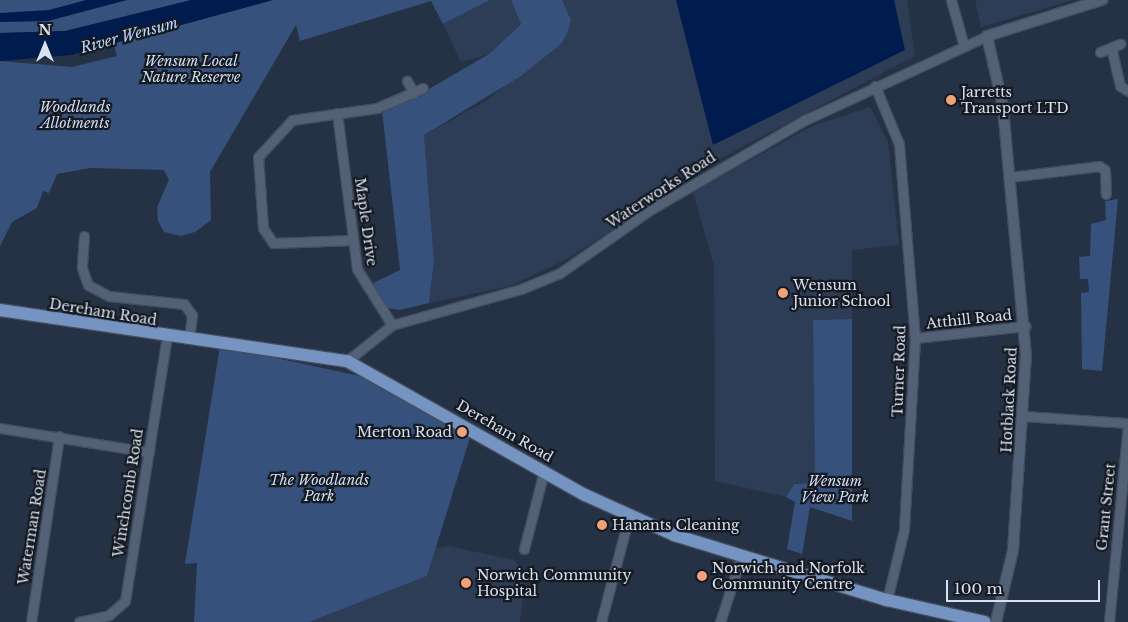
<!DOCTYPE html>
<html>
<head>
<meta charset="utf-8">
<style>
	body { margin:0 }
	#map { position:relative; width:1128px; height:622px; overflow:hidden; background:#253245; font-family:"Libre Baskerville",serif }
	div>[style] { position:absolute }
	.built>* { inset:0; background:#2d3d55 }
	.green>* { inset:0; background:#35517c }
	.water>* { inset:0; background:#001b4d }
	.roads { filter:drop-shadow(1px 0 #434d5d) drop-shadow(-1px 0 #434d5d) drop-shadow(0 1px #434d5d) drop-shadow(0 -1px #434d5d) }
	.minor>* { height:9px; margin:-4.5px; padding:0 4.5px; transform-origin:4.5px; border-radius:4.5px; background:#536176 }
	.tertiary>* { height:10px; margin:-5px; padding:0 5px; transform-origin:5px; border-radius:5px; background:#536176 }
	.primary>* { height:12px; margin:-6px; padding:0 6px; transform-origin:6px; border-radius:6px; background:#7694c2 }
	.dots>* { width:14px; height:14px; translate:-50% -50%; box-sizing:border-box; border:2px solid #141922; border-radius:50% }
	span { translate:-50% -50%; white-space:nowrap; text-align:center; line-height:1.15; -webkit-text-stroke:4.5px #141922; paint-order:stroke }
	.park-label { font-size:14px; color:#d0ddf1; font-style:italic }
	.poi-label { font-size:14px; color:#d8e1ed }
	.left { translate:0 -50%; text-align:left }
	.right { translate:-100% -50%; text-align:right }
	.street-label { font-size:14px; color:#d8e1ed }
	.water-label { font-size:15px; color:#bdd7fe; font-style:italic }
	.north { position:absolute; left:20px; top:20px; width:50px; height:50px; -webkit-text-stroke:4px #141922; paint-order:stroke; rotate:0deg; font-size:14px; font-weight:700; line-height:20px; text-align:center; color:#d8e1ed }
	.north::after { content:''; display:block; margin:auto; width:18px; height:22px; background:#d8e1ed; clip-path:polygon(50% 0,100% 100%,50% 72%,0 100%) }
	.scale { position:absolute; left:946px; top:580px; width:154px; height:22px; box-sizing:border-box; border:2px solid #d8e1ed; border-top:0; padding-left:6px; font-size:15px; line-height:18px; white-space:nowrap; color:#d8e1ed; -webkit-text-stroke:4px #141922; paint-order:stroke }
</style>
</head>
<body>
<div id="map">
	<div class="built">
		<i style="clip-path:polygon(490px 0,511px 0,521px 24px,489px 54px,461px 62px,443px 24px)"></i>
		<i style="clip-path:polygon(562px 0,907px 0,915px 56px,712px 163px,693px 161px,683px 168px,675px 187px,660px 199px,567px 259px,510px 286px,429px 303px,434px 261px,424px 135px,484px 102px,562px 43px,571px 20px)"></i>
		<i style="clip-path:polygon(975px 0,1073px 0,981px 27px)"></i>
		<i style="clip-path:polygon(870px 107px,888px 142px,899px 245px,852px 250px,852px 319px,813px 320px,815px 483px,794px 484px,786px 497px,715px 481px,714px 266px,693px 192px,812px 126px)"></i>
		<i style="clip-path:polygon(449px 546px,514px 560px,522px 569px,524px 590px,520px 622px,309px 622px,427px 576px,434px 549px)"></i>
	</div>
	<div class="green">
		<i style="clip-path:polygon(0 0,490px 0,443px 24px,431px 1px,300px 41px,296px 25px,210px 172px,211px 220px,195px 232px,181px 236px,164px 232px,158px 221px,157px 207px,169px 180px,164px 170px,90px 168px,57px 174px,49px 193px,43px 191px,37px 208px,12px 222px,0 246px,0 61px,72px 67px,117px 56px,107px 21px,65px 31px,0 33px)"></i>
		<i style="clip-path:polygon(511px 0,562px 0,571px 20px,568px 31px,562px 43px,521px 76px,424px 135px,434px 261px,429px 303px,400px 310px,387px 308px,373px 283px,400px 270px,382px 110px,429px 89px,489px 54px,521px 24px)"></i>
		<i style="clip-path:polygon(1118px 199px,1102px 371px,1082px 369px,1081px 293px,1089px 292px,1088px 279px,1080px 279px,1079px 257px,1090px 256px,1091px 224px,1106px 220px,1105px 201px)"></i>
		<i style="clip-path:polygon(852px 319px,852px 521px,810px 507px,802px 554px,787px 549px,795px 502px,786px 497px,794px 484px,815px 483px,813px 320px)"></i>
		<i style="clip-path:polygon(220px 346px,369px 378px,472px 431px,427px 576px,309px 622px,194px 622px,197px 563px,185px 564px)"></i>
	</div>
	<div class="water">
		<i style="clip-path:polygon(86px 0,127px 0,48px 21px,0 22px,0 13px,49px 10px)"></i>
		<i style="clip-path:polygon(191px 0,273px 0,71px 55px,0 61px,0 33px,65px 31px)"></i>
		<i style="clip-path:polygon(676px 0,894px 0,905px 50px,713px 145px)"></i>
	</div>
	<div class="roads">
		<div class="minor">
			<i style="left:951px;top:0;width:48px;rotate:74.2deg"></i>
			<i style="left:1112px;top:51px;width:36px;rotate:77deg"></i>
			<i style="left:1120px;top:86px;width:9px;rotate:32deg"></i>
			<i style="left:1100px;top:52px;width:22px;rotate:-22deg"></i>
			<i style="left:407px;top:81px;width:14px;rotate:60deg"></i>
			<i style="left:875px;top:86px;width:63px;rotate:67.5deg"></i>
			<i style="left:899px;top:144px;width:195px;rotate:85.3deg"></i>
			<i style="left:915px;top:338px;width:192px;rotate:93.3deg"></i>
			<i style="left:904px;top:530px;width:72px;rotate:103.7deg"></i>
			<i style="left:337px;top:113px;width:157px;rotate:82.7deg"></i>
			<i style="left:357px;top:269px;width:66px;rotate:58deg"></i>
			<i style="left:1010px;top:177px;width:90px;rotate:-7deg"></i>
			<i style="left:1099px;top:166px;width:7px;rotate:34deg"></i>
			<i style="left:1105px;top:170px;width:24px;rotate:88deg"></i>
			<i style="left:84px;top:236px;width:32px;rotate:94deg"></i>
			<i style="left:82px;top:268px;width:18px;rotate:71deg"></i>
			<i style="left:88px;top:285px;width:24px;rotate:28deg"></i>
			<i style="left:109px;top:296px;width:75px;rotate:6.1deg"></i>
			<i style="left:184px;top:304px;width:14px;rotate:54deg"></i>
			<i style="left:192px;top:315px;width:24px;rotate:97deg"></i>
			<i style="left:353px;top:240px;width:80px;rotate:177.9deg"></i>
			<i style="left:273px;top:243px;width:18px;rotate:-124deg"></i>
			<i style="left:263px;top:228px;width:71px;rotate:-94deg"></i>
			<i style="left:258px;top:157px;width:50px;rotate:-47.4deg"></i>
			<i style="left:292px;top:120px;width:86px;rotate:-8deg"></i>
			<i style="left:377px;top:108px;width:50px;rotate:-23.5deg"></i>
			<i style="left:915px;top:338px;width:111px;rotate:-6.2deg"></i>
			<i style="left:347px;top:361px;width:58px;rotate:-38.7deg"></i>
			<i style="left:392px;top:325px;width:134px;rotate:-15.6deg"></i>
			<i style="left:521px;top:289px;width:42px;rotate:-22.3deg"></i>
			<i style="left:560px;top:273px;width:113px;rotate:-35deg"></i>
			<i style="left:653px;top:208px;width:176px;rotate:-30.1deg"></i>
			<i style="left:805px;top:120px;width:200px;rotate:-24.8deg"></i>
			<i style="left:1024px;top:416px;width:104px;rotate:3.9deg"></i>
			<i style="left:0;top:428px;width:151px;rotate:9.2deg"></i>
			<i style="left:524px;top:549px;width:81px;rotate:-75.6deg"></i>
			<i style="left:31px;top:622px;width:188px;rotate:-81.4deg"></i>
			<i style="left:79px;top:622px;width:31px;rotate:-13deg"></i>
			<i style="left:109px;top:615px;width:21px;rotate:-41deg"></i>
			<i style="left:125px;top:601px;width:267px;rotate:-81deg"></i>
			<i style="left:601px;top:622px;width:110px;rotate:-75.2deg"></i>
			<i style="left:720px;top:622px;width:68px;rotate:-72.1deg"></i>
			<i style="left:1109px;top:622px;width:198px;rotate:-84.5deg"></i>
		</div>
		<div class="tertiary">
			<i style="left:996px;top:622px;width:74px;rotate:-76.7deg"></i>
			<i style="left:1013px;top:550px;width:194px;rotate:-86.2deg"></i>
			<i style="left:1026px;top:356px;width:251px;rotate:-95.3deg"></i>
			<i style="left:1003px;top:106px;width:72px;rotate:-102.9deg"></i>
			<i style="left:987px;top:36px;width:121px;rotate:-17.4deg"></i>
		</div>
		<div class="primary">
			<i style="left:0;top:310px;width:351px;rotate:8.4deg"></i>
			<i style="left:347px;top:361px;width:273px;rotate:29.4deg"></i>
			<i style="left:585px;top:495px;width:98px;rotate:24.2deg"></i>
			<i style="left:674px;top:535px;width:223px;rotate:17deg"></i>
			<i style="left:887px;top:600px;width:100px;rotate:12.7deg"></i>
		</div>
	</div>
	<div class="dots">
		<i style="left:951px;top:100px;background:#f0a279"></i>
		<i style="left:783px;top:293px;background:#f0a279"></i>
		<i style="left:462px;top:432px;background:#f0a279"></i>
		<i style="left:602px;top:525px;background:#f0a279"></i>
		<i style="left:702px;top:576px;background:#f0a279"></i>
		<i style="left:466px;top:583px;background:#f0a279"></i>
	</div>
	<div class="park-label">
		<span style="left:191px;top:69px">Wensum Local<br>Nature Reserve</span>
		<span style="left:75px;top:115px">Woodlands<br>Allotments</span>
		<span style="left:319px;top:488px">The Woodlands<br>Park</span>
		<span style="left:835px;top:489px">Wensum<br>View Park</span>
	</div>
	<div class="poi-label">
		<span class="left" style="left:961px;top:100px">Jarretts<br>Transport LTD</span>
		<span class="left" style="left:793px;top:293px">Wensum<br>Junior School</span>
		<span class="right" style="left:452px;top:432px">Merton Road</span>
		<span class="left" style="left:612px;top:525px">Hanants Cleaning</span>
		<span class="left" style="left:712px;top:576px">Norwich and Norfolk<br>Community Centre</span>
		<span class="left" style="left:477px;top:583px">Norwich Community<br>Hospital</span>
	</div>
	<div class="street-label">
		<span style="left:661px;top:190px;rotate:-33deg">Waterworks Road</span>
		<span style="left:366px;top:222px;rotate:82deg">Maple Drive</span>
		<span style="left:103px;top:312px;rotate:9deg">Dereham Road</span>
		<span style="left:969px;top:319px;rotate:-6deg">Atthill Road</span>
		<span style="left:899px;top:371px;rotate:-88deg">Turner Road</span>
		<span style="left:1009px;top:400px;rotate:-87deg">Hotblack Road</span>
		<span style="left:505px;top:431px;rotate:30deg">Dereham Road</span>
		<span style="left:128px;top:493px;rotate:-81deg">Winchcomb Road</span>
		<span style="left:1106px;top:507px;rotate:-84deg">Grant Street</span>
		<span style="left:32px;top:527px;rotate:-81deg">Waterman Road</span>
	</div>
	<div class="water-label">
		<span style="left:129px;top:35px;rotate:-15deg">River Wensum</span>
	</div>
	<div class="north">N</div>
	<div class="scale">100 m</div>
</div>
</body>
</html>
